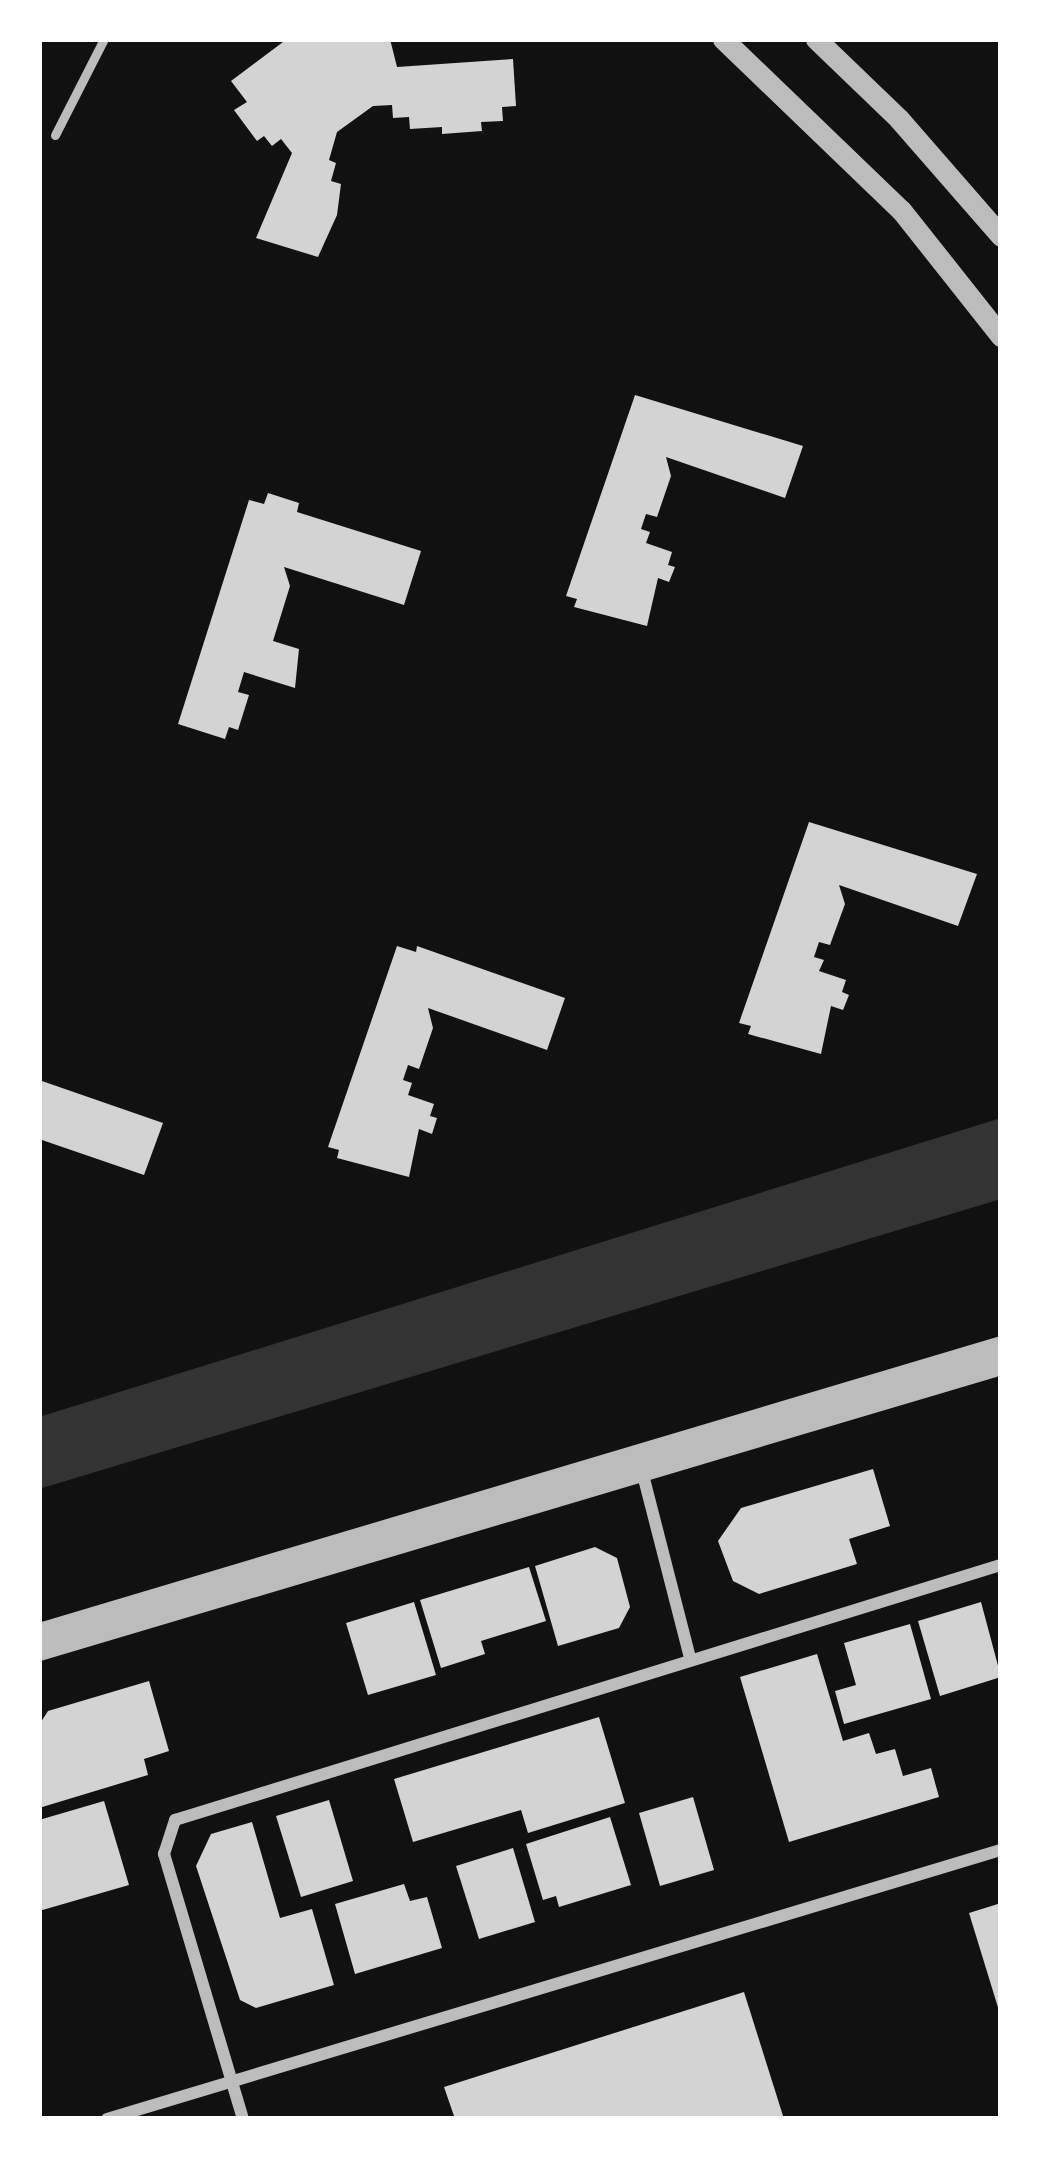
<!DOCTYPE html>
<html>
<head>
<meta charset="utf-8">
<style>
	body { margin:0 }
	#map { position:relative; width:1040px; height:2158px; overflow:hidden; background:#111; font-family:"PT Sans",sans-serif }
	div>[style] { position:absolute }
	.water>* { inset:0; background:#333 }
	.building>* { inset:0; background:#d3d3d3 }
	.service>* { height:9px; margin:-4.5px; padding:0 4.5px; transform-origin:4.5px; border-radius:4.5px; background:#bcbcbc }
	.minor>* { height:12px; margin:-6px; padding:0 6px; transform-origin:6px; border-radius:6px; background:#bcbcbc }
	.tertiary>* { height:21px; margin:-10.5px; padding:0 10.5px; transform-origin:10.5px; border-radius:10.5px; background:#bcbcbc }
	span { translate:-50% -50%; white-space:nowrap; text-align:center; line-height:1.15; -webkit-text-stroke:9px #fff; paint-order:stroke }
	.frame { position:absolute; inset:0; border:42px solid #fff; pointer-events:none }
</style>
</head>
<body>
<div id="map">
	<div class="water">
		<i style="clip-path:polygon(1001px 1118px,1001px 1199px,39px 1489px,39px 1417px)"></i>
	</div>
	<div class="building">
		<i style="clip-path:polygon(287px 39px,390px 39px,397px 67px,513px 59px,516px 106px,502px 107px,503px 121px,481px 122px,482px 131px,442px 134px,442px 127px,410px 129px,409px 117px,393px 118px,392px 105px,373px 106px,337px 132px,329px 160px,336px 163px,331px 181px,341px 184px,337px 215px,318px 257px,256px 238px,292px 153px,281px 139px,272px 146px,264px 136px,257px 141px,234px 110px,247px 102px,231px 81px)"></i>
		<i style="clip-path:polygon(635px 395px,803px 446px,785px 498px,666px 457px,671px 476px,657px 517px,646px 514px,641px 529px,650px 532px,646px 543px,672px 552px,668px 565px,675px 567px,669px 582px,658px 578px,647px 626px,574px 607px,577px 599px,566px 596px)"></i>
		<i style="clip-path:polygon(268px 493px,299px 503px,297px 512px,421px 551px,404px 605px,284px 567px,290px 586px,273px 641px,299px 649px,295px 688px,244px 672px,238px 692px,249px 695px,238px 730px,229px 727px,225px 739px,178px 724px,249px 500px,264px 504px)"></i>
		<i style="clip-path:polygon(809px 822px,977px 874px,958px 926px,839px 885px,845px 904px,830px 945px,819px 942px,814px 957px,824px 960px,819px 971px,846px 980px,842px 992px,849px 995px,843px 1010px,831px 1006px,821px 1054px,748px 1034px,751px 1026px,739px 1023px)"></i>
		<i style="clip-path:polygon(397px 946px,416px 952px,417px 946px,565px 998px,547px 1050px,428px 1008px,433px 1028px,419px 1069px,408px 1065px,403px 1080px,412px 1083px,408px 1095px,434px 1104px,430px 1116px,437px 1118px,432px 1134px,419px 1129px,409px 1177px,337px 1158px,339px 1150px,328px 1147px)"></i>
		<i style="clip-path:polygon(39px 1080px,163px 1123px,144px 1175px,39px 1139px)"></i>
		<i style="clip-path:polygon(873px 1469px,890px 1526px,849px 1539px,857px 1564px,759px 1594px,733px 1581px,718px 1541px,741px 1508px)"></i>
		<i style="clip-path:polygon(595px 1547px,617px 1558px,630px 1607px,619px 1628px,558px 1646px,535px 1566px)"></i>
		<i style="clip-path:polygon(529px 1567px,546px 1621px,481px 1641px,485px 1654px,441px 1668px,420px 1600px)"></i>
		<i style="clip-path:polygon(414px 1602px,436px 1675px,368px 1695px,346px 1623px)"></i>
		<i style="clip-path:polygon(981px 1602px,1001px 1677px,940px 1696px,918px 1621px)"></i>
		<i style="clip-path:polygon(910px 1624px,931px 1699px,844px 1724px,835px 1691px,856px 1685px,844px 1643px)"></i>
		<i style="clip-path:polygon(817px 1654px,843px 1741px,869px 1733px,876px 1754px,895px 1749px,903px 1776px,931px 1768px,939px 1797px,789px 1842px,740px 1677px)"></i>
		<i style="clip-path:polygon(149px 1681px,169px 1751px,144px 1759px,148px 1775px,39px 1808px,39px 1725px,48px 1711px)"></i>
		<i style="clip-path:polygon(599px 1717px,625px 1803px,528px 1833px,521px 1810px,413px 1842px,394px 1779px)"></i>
		<i style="clip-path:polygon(693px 1797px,714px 1870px,660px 1886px,639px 1813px)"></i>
		<i style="clip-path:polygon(329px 1800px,353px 1881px,301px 1897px,276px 1816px)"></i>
		<i style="clip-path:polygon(104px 1801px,129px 1885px,39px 1911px,39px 1820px)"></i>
		<i style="clip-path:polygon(610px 1817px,631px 1885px,559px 1907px,556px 1896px,543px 1900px,526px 1844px)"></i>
		<i style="clip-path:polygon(252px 1822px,280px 1918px,312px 1909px,334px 1985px,256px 2008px,240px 2000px,196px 1866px,211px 1834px)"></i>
		<i style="clip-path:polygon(513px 1848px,535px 1922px,479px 1939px,456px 1866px)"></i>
		<i style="clip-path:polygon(404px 1884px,410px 1901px,427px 1897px,442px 1948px,355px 1974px,335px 1904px)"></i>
		<i style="clip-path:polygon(1001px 1903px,1001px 2014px,1000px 2014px,969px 1913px)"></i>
		<i style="clip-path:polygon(744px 1992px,784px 2119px,455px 2119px,444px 2087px)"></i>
	</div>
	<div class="service">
		<i style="left:55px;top:135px;width:108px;rotate:-63deg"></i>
	</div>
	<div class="minor">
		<i style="left:641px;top:1467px;width:197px;rotate:75.6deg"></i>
		<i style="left:107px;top:2119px;width:934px;rotate:-16.75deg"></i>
		<i style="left:243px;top:2119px;width:277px;rotate:-106.6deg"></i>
		<i style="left:164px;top:1854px;width:36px;rotate:-72deg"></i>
		<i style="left:175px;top:1820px;width:864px;rotate:-17.16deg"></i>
	</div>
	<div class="tertiary">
		<i style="left:723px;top:39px;width:247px;rotate:43.9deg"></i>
		<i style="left:901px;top:210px;width:161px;rotate:51.6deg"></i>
		<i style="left:816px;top:39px;width:115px;rotate:43.9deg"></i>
		<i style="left:899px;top:119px;width:155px;rotate:48.9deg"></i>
		<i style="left:39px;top:1633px;width:1004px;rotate:-16.61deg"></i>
		<i style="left:39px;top:1650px;width:1004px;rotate:-16.56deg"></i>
	</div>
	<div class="frame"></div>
</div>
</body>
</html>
